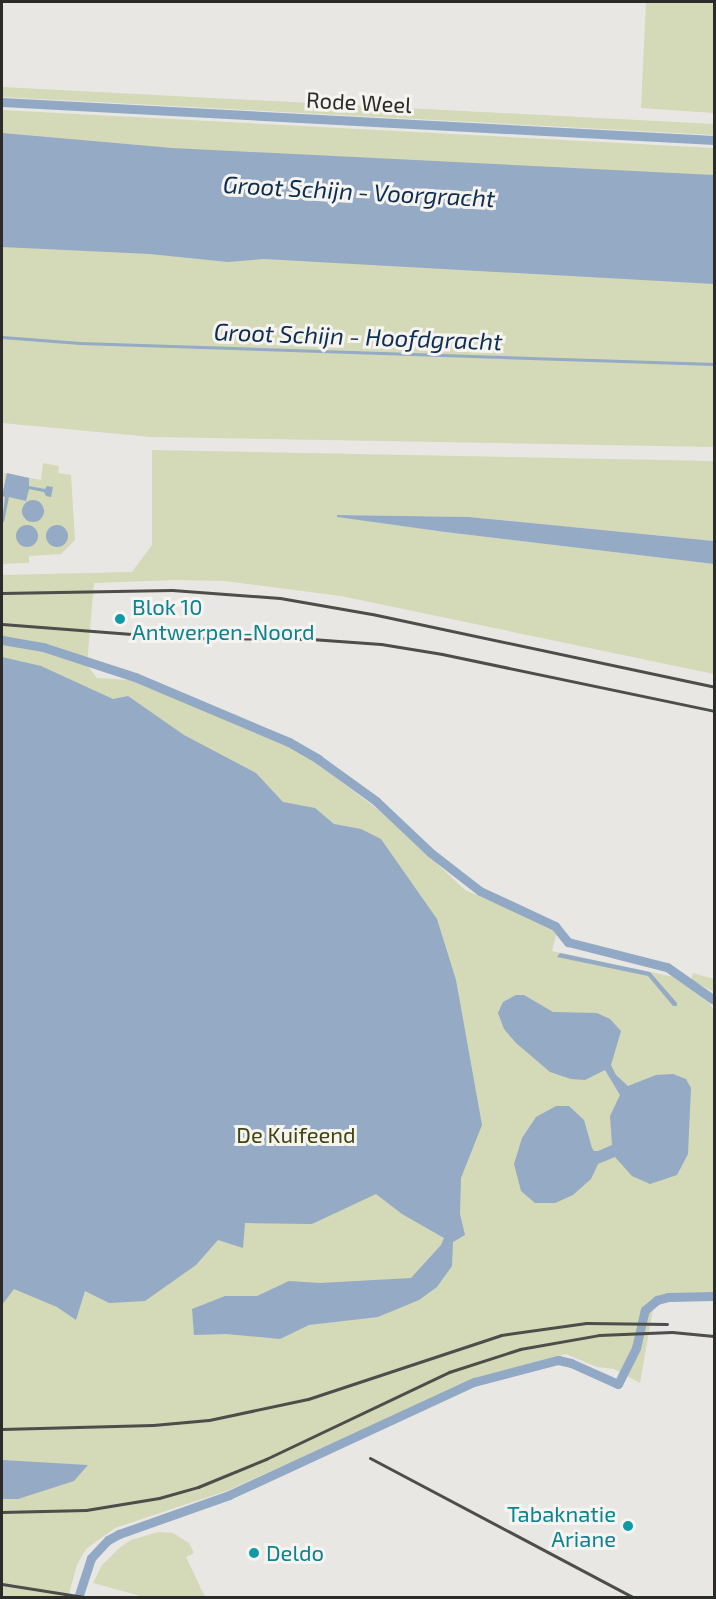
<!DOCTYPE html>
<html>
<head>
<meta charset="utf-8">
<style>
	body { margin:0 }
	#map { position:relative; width:716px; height:1599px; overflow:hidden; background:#e9e7e3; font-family:"Exo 2",sans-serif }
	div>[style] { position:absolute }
	.green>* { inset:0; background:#d4d9b8 }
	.water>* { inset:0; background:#95aac4 }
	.round { border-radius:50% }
	.stream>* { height:3px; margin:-1.5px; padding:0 1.5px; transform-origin:1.5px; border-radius:1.5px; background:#95aac4 }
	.minor>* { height:9px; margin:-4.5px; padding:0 4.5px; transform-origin:4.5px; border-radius:4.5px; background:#91a9c4 }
	.rail>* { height:3px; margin:-1.5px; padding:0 1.5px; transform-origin:1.5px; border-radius:1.5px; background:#4d4d4a }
	.dots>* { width:16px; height:16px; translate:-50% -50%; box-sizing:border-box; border:3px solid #f6f4f0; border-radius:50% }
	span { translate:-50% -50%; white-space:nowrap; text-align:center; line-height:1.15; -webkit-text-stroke:6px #f6f4f0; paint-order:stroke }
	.street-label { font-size:22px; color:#2b2b29 }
	.culture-label { font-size:22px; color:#0d838f }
	.left { translate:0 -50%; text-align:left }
	.right { translate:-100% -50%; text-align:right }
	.park-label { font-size:22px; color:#414610 }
	.water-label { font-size:24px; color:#0d2d51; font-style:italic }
	.frame { position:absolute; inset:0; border:3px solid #2b2b29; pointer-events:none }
</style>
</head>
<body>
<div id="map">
	<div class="green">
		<i style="clip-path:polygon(646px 2px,714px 2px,714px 113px,641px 108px)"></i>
		<i style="clip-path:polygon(2px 87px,714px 124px,714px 135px,2px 97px)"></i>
		<i style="clip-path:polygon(2px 110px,714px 148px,714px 447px,152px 437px,2px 423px)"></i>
		<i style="clip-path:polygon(152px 450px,714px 461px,714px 541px,469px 517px,337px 515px,338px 517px,445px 532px,714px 564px,714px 674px,341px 596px,225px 581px,174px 580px,94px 583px,87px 665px,97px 678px,129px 680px,247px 727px,307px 756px,384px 814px,465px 890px,543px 923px,557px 932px,552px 951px,674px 977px,709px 1002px,714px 1011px,714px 1293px,655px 1298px,640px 1383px,614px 1369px,597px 1367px,566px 1354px,482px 1376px,229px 1490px,115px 1528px,86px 1549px,77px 1565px,68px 1597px,2px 1597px,2px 575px,132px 572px,152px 545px)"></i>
		<i style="clip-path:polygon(43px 463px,59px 466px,58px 473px,71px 475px,75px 540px,61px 554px,29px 556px,29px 563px,2px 564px,4px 473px,41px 480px)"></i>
		<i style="clip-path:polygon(693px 973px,714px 979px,714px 992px,691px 980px)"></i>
		<i style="clip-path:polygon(158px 1532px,173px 1533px,189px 1543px,194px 1553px,186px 1557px,205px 1597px,144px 1597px,93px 1583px,102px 1565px,119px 1548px,131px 1540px)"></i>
	</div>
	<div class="water">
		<i style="clip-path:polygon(2px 133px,172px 148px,714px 175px,714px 284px,264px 259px,228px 262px,150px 254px,2px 247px)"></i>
		<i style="clip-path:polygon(7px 473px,29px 478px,29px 486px,45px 489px,47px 486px,53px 487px,51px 497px,46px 496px,44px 492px,29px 489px,26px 501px,9px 497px,4px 522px,2px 522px,5px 497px,2px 496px)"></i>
		<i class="round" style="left:22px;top:500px;width:22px;height:22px"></i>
		<i style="clip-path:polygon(337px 515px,469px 517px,714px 541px,714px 564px,445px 532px,337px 517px)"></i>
		<i class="round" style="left:46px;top:525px;width:22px;height:22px"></i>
		<i class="round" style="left:16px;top:525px;width:22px;height:22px"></i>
		<i style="clip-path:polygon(2px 657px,41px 666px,113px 699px,128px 696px,184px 735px,256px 773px,283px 802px,315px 808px,334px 824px,361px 829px,381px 839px,437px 919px,456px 980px,482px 1125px,461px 1178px,460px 1214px,465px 1235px,453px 1242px,452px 1266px,437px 1287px,419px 1300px,378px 1317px,309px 1325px,280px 1339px,226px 1334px,194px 1335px,192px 1309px,225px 1296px,257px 1296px,289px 1281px,320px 1283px,411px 1278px,441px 1245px,444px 1238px,402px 1214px,376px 1194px,312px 1224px,245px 1223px,243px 1248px,218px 1240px,196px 1265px,145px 1301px,109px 1303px,85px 1291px,76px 1320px,57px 1307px,14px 1289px,2px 1305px)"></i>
		<i style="clip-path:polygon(560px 953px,650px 972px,677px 1003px,677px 1006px,673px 1006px,648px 976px,557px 957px)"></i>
		<i style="clip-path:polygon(516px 995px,524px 995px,553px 1012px,597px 1013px,610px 1019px,621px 1031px,611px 1065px,616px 1075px,628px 1086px,656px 1075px,673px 1074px,686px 1079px,691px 1088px,688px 1154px,677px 1175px,650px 1184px,632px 1176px,615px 1157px,598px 1164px,591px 1179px,573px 1195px,555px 1203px,535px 1203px,521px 1191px,514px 1164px,522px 1138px,536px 1117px,556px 1106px,569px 1106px,584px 1120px,592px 1148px,594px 1151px,598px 1151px,612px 1145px,610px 1116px,620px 1095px,605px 1070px,585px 1080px,571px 1079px,550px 1072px,516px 1043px,504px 1029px,498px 1013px,503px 1002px)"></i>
		<i style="clip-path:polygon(2px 1460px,88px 1465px,74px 1481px,18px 1499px,2px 1499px)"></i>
	</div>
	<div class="stream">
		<i style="left:2px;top:337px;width:78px;rotate:4.4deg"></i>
		<i style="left:80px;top:343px;width:634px;rotate:1.9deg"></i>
	</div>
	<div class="minor">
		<i style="left:2px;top:102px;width:713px;rotate:3.06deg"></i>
		<i style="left:2px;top:640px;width:42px;rotate:9.7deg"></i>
		<i style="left:43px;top:647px;width:97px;rotate:18.1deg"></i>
		<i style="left:135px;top:677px;width:167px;rotate:22.9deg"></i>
		<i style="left:289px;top:742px;width:34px;rotate:30deg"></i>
		<i style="left:318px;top:759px;width:72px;rotate:35.9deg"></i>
		<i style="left:376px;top:801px;width:76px;rotate:43.4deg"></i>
		<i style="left:431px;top:853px;width:62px;rotate:37.8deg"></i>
		<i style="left:480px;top:891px;width:83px;rotate:25deg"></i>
		<i style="left:555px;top:926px;width:21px;rotate:51deg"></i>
		<i style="left:568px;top:942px;width:102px;rotate:14.2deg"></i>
		<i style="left:667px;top:967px;width:57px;rotate:35.1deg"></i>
		<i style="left:78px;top:1598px;width:42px;rotate:-72deg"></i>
		<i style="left:91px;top:1558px;width:25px;rotate:-47deg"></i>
		<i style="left:108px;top:1540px;width:13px;rotate:-29deg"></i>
		<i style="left:119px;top:1534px;width:117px;rotate:-19.5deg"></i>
		<i style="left:229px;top:1495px;width:270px;rotate:-24.8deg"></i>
		<i style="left:474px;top:1382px;width:87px;rotate:-14.7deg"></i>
		<i style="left:558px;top:1360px;width:13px;rotate:13deg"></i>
		<i style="left:571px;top:1363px;width:51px;rotate:24.1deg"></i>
		<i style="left:618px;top:1384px;width:40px;rotate:-63.4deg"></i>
		<i style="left:636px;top:1348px;width:39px;rotate:-77deg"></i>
		<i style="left:645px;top:1310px;width:16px;rotate:-40deg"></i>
		<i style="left:657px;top:1300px;width:11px;rotate:-15deg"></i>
		<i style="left:668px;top:1297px;width:46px;rotate:-1.2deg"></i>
	</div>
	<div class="rail">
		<i style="left:2px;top:593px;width:170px;rotate:-1deg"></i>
		<i style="left:172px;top:590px;width:108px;rotate:4.2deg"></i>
		<i style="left:280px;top:598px;width:93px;rotate:9.9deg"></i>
		<i style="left:372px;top:614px;width:350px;rotate:12deg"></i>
		<i style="left:2px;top:624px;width:182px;rotate:4.4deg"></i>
		<i style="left:183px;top:638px;width:128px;rotate:0.4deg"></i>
		<i style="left:311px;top:639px;width:70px;rotate:4.1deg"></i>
		<i style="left:381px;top:644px;width:62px;rotate:9.3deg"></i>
		<i style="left:442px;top:654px;width:278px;rotate:11.8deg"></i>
		<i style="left:2px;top:1429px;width:151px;rotate:-1.5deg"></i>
		<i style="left:153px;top:1425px;width:56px;rotate:-5.1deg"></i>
		<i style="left:209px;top:1420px;width:101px;rotate:-12deg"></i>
		<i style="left:308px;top:1399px;width:203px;rotate:-18.3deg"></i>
		<i style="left:501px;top:1335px;width:86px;rotate:-8deg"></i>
		<i style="left:586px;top:1323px;width:81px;rotate:0.7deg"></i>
		<i style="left:370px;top:1458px;width:299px;rotate:27.9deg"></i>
		<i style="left:2px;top:1512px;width:84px;rotate:-1.4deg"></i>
		<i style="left:86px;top:1510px;width:74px;rotate:-9.3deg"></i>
		<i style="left:159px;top:1498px;width:41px;rotate:-15.8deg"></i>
		<i style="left:198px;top:1487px;width:74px;rotate:-22.4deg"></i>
		<i style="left:266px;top:1459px;width:203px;rotate:-25.4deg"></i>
		<i style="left:449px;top:1372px;width:75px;rotate:-17.9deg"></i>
		<i style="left:520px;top:1349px;width:80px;rotate:-10deg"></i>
		<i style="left:599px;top:1335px;width:73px;rotate:-2.4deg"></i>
		<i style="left:672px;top:1332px;width:42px;rotate:5.4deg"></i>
		<i style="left:2px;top:1584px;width:89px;rotate:9deg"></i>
	</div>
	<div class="dots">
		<i style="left:120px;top:619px;background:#0f9aa8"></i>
		<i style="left:628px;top:1526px;background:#0f9aa8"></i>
		<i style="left:254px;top:1553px;background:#0f9aa8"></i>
	</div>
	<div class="street-label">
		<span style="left:359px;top:102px;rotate:3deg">Rode Weel</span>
	</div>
	<div class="culture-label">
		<span class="left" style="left:132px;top:619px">Blok 10<br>Antwerpen-Noord</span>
		<span class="right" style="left:616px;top:1526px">Tabaknatie<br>Ariane</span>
		<span class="left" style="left:266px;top:1553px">Deldo</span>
	</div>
	<div class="park-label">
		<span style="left:296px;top:1135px">De Kuifeend</span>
	</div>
	<div class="water-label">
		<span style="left:359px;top:191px;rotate:3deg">Groot Schijn - Voorgracht</span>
		<span style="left:358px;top:336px;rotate:2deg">Groot Schijn - Hoofdgracht</span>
	</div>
	<div class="frame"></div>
</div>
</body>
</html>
